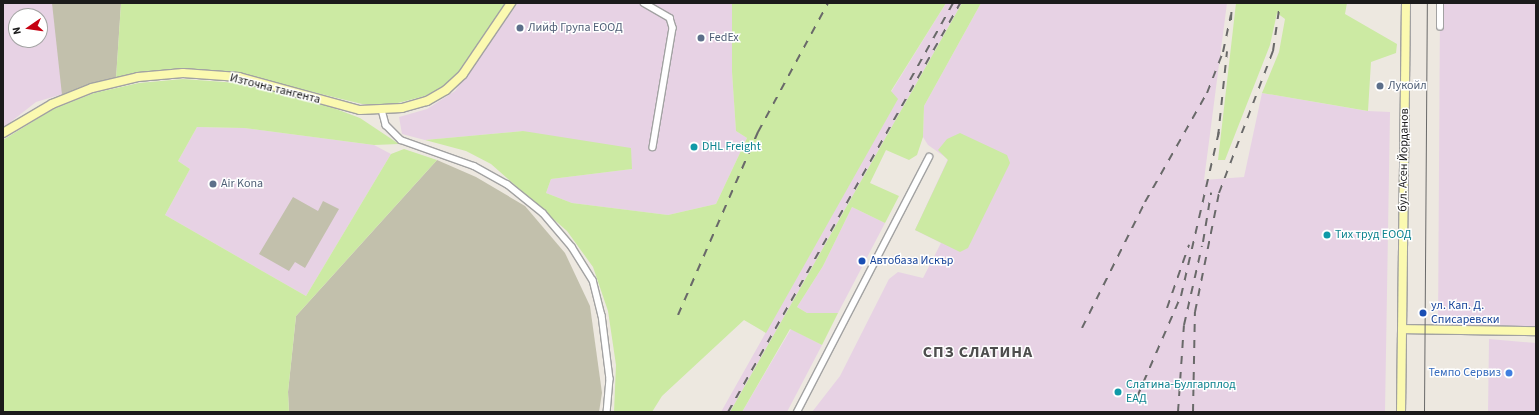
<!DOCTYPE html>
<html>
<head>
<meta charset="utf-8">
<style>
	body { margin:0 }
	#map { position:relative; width:1539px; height:415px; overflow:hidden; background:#ede8e0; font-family:"Source Sans 3",sans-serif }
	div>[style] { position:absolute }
	.industrial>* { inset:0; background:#e7d2e4 }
	.construction>* { inset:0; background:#c2c0ac }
	.grass>* { inset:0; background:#cceaa3 }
	.roads { filter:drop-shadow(1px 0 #a2a2a2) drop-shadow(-1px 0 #a2a2a2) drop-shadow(0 1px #a2a2a2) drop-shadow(0 -1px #a2a2a2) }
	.street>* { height:5.5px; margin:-2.75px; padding:0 2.75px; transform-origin:2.75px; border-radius:2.75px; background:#fff }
	.secondary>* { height:8px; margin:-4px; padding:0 4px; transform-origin:4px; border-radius:4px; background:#fbf9b0 }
	.tram>* { height:1px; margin:-0.5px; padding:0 0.5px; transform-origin:0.5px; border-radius:0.5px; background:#696969 }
	.rail>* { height:2px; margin-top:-1px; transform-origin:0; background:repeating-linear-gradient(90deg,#696969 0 8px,transparent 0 16px) }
	.dots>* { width:11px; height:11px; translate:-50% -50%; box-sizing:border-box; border:2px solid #fff; border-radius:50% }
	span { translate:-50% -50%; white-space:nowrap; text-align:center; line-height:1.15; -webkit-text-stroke:3px #fff; paint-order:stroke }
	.service-label { font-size:12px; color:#4e5e75 }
	.left { translate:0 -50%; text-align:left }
	.street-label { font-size:12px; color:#1b1b1b }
	.culture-label { font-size:12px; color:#0d838f }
	.transit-label { font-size:12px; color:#164399 }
	.shop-label { font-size:12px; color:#366cbe }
	.right { translate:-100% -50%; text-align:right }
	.district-label { font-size:16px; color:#4e4e4e; font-weight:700; letter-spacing:1px }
	.frame { position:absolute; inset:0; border:4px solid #1b1b1b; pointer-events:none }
	.north { position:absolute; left:8px; top:8px; width:40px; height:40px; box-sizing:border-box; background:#fff; border:1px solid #a4a4a4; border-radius:50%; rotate:257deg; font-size:11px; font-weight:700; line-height:16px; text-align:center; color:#1b1b1b }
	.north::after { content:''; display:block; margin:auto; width:14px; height:18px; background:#c60011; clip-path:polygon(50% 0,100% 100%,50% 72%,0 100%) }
</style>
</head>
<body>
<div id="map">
	<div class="industrial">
		<i style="clip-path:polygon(evenodd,3px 3px,121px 3px,116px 78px,36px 102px,3px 128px,3px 3px,16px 16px,40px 16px,40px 40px,16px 40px,16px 16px)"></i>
		<i style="clip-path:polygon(518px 3px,732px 3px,732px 72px,736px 131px,747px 138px,716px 204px,668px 215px,572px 203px,546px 193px,551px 179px,632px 169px,523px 131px,425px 140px,402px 134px,399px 117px,427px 109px,455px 91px)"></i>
		<i style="clip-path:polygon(946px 3px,962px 3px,730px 412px,721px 412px,897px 100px,891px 92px)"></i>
		<i style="clip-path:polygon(981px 3px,1227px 3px,1204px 180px,1244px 177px,1262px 93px,1367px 111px,1390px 112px,1385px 412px,812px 412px,840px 376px,889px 279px,898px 272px,923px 278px,941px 243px,915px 230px,948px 159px,928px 145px,923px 137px,924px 106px)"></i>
		<i style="clip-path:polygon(1440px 3px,1536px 3px,1536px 331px,1438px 330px)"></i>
		<i style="clip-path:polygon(197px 127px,244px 128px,374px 145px,391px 154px,306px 296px,165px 215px,190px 169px,178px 161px)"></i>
		<i style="clip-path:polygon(852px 207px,885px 223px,838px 313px,807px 313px,797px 307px,823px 266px)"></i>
		<i style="clip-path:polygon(791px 329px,822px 345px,787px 412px,742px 412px)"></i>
		<i style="clip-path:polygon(1489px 339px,1536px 343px,1536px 412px,1488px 412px)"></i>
	</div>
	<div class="construction">
		<i style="clip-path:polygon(52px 3px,121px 3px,116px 78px,62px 95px)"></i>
		<i style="clip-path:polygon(437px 160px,476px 177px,525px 206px,565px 253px,590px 306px,602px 393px,599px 412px,289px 412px,288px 392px,296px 316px)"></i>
		<i style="clip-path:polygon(293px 197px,318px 211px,323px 201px,339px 209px,305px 268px,295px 262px,289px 271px,259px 254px)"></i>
	</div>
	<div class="grass">
		<i style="clip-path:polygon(121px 3px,507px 3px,460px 71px,444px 86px,425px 96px,394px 104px,362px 104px,239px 74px,116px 78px)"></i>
		<i style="clip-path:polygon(732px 3px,946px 3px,891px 91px,898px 99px,766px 333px,744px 320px,662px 396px,652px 412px,614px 412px,616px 365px,608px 311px,593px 267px,567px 231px,491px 164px,466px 151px,425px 140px,523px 131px,631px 148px,632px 169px,551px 179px,546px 193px,572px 203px,668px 215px,716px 204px,747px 138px,736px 131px,732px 72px)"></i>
		<i style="clip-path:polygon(962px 3px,981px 3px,924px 106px,923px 137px,917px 155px,909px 160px,886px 150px,870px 183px,899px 196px,885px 223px,852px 207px,823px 266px,797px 307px,807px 313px,838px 313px,822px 345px,790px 329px,742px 412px,730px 412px)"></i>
		<i style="clip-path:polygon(1236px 3px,1347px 3px,1345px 14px,1397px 44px,1396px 53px,1371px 62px,1368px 111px,1262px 93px,1279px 52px,1285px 19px,1277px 13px,1270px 45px,1225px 160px,1218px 160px)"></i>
		<i style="clip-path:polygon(183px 79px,238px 83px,328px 106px,360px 118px,399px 144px,374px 145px,244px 128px,197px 127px,178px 161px,190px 169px,165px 215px,306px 296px,391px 154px,404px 149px,437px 160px,296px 316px,288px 392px,289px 412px,3px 412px,3px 140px,53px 109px,94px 93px,139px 83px)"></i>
		<i style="clip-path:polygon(960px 133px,1007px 155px,1010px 163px,968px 248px,960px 252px,915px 230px,948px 160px,938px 150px,947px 139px)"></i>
	</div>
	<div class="roads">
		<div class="street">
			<i style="left:644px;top:3px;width:30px;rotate:30deg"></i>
			<i style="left:670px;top:18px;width:10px;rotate:73deg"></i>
			<i style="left:673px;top:28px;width:121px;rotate:99.5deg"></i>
			<i style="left:1440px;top:27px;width:24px;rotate:-90deg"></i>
			<i style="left:382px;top:110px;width:16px;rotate:75deg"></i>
			<i style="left:386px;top:125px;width:21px;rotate:45deg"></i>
			<i style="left:401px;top:140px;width:77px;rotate:19.6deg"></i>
			<i style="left:474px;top:166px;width:38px;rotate:29deg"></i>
			<i style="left:507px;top:184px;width:46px;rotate:38.9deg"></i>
			<i style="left:543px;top:213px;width:45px;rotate:49.5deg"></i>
			<i style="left:572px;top:247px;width:39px;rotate:58deg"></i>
			<i style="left:593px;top:280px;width:36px;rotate:76deg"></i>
			<i style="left:602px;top:315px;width:64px;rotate:82.9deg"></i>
			<i style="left:610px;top:379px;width:33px;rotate:95deg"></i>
			<i style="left:797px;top:412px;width:287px;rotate:-62.6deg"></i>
		</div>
		<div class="secondary">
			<i style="left:3px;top:133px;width:57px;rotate:-30.6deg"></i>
			<i style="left:52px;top:104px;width:43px;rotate:-21.8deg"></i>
			<i style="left:92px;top:88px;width:47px;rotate:-13.4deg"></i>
			<i style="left:138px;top:77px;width:45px;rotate:-5.1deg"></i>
			<i style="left:183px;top:73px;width:56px;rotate:4.1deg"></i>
			<i style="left:239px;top:77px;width:125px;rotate:15.3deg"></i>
			<i style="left:360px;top:110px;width:42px;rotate:-2.7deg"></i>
			<i style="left:402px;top:108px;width:26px;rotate:-16deg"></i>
			<i style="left:427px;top:101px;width:22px;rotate:-30deg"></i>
			<i style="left:446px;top:90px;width:23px;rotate:-43deg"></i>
			<i style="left:463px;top:74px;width:86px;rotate:-55.9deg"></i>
			<i style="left:1402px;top:329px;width:134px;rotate:0.9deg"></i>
			<i style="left:1401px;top:412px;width:409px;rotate:-89.3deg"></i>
		</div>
	</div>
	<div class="tram">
		<i style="left:1424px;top:412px;width:409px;rotate:-89.6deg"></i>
	</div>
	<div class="rail">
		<i style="left:1231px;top:20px;width:17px;rotate:-87deg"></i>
		<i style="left:910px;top:80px;width:88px;rotate:-60.8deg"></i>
		<i style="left:1218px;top:137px;width:86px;rotate:-84deg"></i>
		<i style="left:1203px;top:242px;width:50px;rotate:-80.7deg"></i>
		<i style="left:1167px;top:308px;width:67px;rotate:-70.8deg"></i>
		<i style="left:678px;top:315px;width:200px;rotate:-66.4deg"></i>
		<i style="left:758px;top:132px;width:147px;rotate:-61.5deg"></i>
		<i style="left:1082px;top:328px;width:141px;rotate:-63.4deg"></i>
		<i style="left:1145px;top:202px;width:125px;rotate:-60.4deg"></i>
		<i style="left:1207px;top:93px;width:44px;rotate:-68.7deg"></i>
		<i style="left:1223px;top:52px;width:38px;rotate:-78deg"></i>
		<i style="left:1137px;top:397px;width:110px;rotate:-66.5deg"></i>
		<i style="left:1181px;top:296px;width:169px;rotate:-77deg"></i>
		<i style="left:728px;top:412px;width:470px;rotate:-60.4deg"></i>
		<i style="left:1178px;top:412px;width:87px;rotate:-86.1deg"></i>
		<i style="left:1184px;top:325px;width:81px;rotate:-77.2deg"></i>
		<i style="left:1193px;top:412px;width:100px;rotate:-88.9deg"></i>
		<i style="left:1195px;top:312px;width:121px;rotate:-78.6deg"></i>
		<i style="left:1219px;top:193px;width:152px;rotate:-69.2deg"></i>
		<i style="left:1273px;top:51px;width:49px;rotate:-81.7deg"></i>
	</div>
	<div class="dots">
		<i style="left:520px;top:28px;background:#5c6f8a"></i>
		<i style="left:701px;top:38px;background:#5c6f8a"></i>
		<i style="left:1380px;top:86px;background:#5c6f8a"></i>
		<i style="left:694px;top:147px;background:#0f9aa8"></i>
		<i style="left:213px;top:184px;background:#5c6f8a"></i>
		<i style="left:1327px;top:235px;background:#0f9aa8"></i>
		<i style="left:862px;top:261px;background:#1a4fb4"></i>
		<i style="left:1423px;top:313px;background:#1a4fb4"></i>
		<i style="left:1509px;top:373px;background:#3f7fe0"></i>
		<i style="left:1118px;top:392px;background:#0f9aa8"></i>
	</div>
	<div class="service-label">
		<span class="left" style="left:528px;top:28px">Лийф Група ЕООД</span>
		<span class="left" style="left:709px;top:38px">FedEx</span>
		<span class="left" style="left:1388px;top:86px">Лукойл</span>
		<span class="left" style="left:221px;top:184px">Air Kona</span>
	</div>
	<div class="street-label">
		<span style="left:275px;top:89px;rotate:14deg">Източна тангента</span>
		<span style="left:1404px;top:160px;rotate:-89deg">бул. Асен Йорданов</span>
	</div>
	<div class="culture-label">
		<span class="left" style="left:702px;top:147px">DHL Freight</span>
		<span class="left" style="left:1335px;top:235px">Тих труд ЕООД</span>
		<span class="left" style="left:1126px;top:392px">Слатина-Булгарплод<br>ЕАД</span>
	</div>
	<div class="transit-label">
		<span class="left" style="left:870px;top:261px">Автобаза Искър</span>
		<span class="left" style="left:1431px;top:313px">ул. Кап. Д.<br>Списаревски</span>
	</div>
	<div class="shop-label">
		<span class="right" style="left:1501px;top:373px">Темпо Сервиз</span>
	</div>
	<div class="district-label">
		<span style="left:978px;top:352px">СПЗ СЛАТИНА</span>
	</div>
	<div class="frame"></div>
	<div class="north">N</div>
</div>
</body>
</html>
